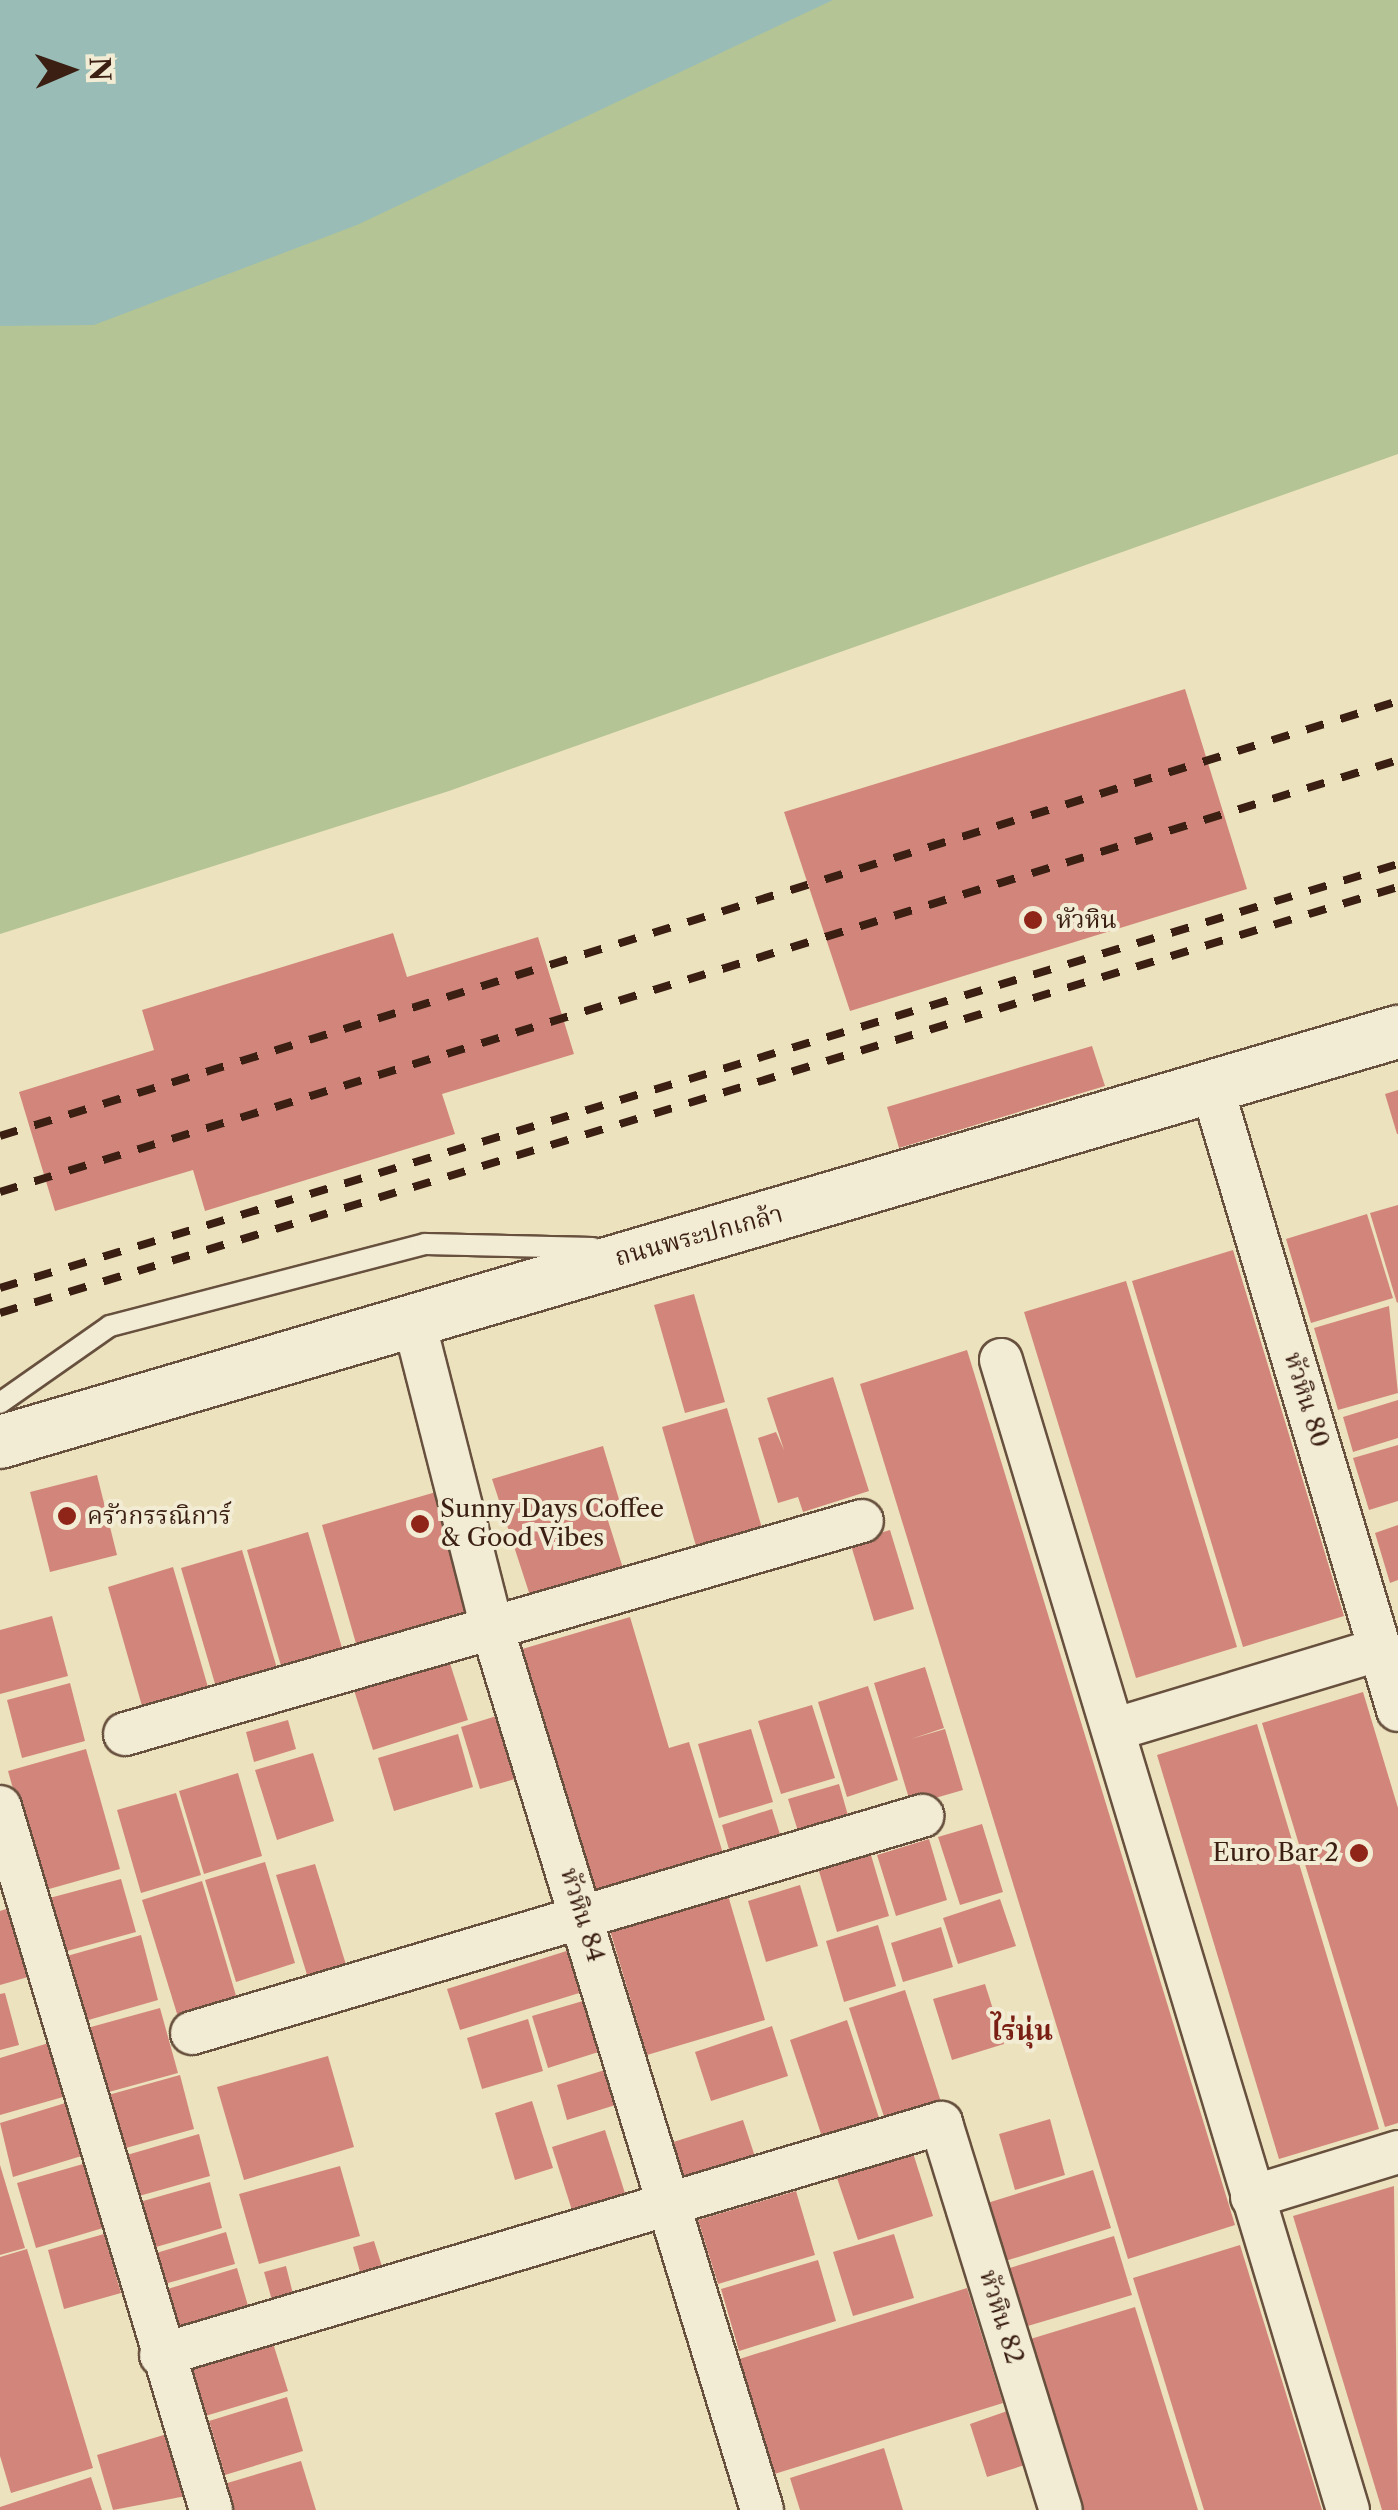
<!DOCTYPE html>
<html>
<head>
<meta charset="utf-8">
<style>
	body { margin:0 }
	#map { position:relative; width:1398px; height:2510px; overflow:hidden; background:#ece2bd; font-family:"Libre Caslon Text","Noto Serif Thai",serif }
	div>[style] { position:absolute }
	.green>* { inset:0; background:#b4c494 }
	.water>* { inset:0; background:#99bdb6 }
	.building>* { inset:0; background:#d2867b }
	.roads { filter:drop-shadow(2px 0 #67503e) drop-shadow(-2px 0 #67503e) drop-shadow(0 2px #67503e) drop-shadow(0 -2px #67503e) }
	.service>* { height:20px; margin:-10px; padding:0 10px; transform-origin:10px; border-radius:10px; background:#f3ecd4 }
	.minor>* { height:42px; margin:-21px; padding:0 21px; transform-origin:21px; border-radius:21px; background:#f3ecd4 }
	.tertiary>* { height:52px; margin:-26px; padding:0 26px; transform-origin:26px; border-radius:26px; background:#f3ecd4 }
	.rail>* { height:8px; margin-top:-4px; transform-origin:0; background:repeating-linear-gradient(90deg,#3b1f13 0 18px,transparent 0 36px) }
	.dots>* { width:28px; height:28px; translate:-50% -50%; box-sizing:border-box; border:5px solid #f3ecd4; border-radius:50% }
	span { translate:-50% -50%; white-space:nowrap; text-align:center; line-height:1.15; -webkit-text-stroke:8px #f3ecd4; paint-order:stroke }
	.poi-label { font-size:25px; color:#3b1f13 }
	.left { translate:0 -50%; text-align:left }
	.right { translate:-100% -50%; text-align:right }
	.street-label { font-size:25px; color:#3b1f13 }
	.neighbourhood-label { font-size:28px; color:#7a1f14; font-weight:700 }
	.north { position:absolute; left:20px; top:20px; width:100px; height:100px; -webkit-text-stroke:8px #f3ecd4; paint-order:stroke; rotate:88deg; font-size:28px; font-weight:700; line-height:40px; text-align:center; color:#3b1f13 }
	.north::after { content:''; display:block; margin:auto; width:35px; height:45px; background:#3b1f13; clip-path:polygon(50% 0,100% 100%,50% 72%,0 100%) }
</style>
</head>
<body>
<div id="map">
	<div class="green">
		<i style="clip-path:polygon(0 0,1398px 0,1398px 454px,449px 791px,0 934px)"></i>
	</div>
	<div class="water">
		<i style="clip-path:polygon(0 0,833px 0,357px 225px,94px 325px,0 326px)"></i>
	</div>
	<div class="building">
		<i style="clip-path:polygon(1185px 689px,1247px 889px,850px 1011px,784px 812px)"></i>
		<i style="clip-path:polygon(393px 933px,407px 977px,538px 937px,574px 1054px,442px 1094px,455px 1134px,205px 1211px,193px 1170px,55px 1211px,19px 1092px,154px 1050px,142px 1010px)"></i>
		<i style="clip-path:polygon(1092px 1046px,1105px 1086px,899px 1148px,887px 1107px)"></i>
		<i style="clip-path:polygon(1398px 1090px,1398px 1134px,1397px 1134px,1385px 1094px)"></i>
		<i style="clip-path:polygon(1398px 1205px,1398px 1302px,1397px 1303px,1370px 1213px)"></i>
		<i style="clip-path:polygon(1367px 1214px,1393px 1298px,1311px 1323px,1286px 1239px)"></i>
		<i style="clip-path:polygon(1233px 1250px,1344px 1616px,1243px 1647px,1132px 1281px)"></i>
		<i style="clip-path:polygon(1126px 1281px,1237px 1647px,1136px 1678px,1024px 1312px)"></i>
		<i style="clip-path:polygon(694px 1294px,725px 1402px,685px 1413px,654px 1305px)"></i>
		<i style="clip-path:polygon(1389px 1306px,1398px 1393px,1338px 1410px,1314px 1328px)"></i>
		<i style="clip-path:polygon(967px 1350px,1235px 2225px,1128px 2259px,860px 1384px)"></i>
		<i style="clip-path:polygon(833px 1377px,869px 1491px,803px 1512px,798px 1497px,778px 1503px,758px 1438px,776px 1432px,784px 1450px,767px 1398px)"></i>
		<i style="clip-path:polygon(1398px 1400px,1398px 1438px,1353px 1452px,1343px 1417px)"></i>
		<i style="clip-path:polygon(727px 1408px,764px 1535px,698px 1553px,662px 1427px)"></i>
		<i style="clip-path:polygon(1398px 1445px,1398px 1501px,1369px 1510px,1353px 1458px)"></i>
		<i style="clip-path:polygon(603px 1446px,621px 1506px,605px 1511px,627px 1581px,535px 1611px,492px 1479px)"></i>
		<i style="clip-path:polygon(97px 1475px,117px 1555px,50px 1572px,30px 1492px)"></i>
		<i style="clip-path:polygon(436px 1492px,472px 1622px,359px 1654px,322px 1525px)"></i>
		<i style="clip-path:polygon(1398px 1525px,1398px 1580px,1390px 1583px,1375px 1533px)"></i>
		<i style="clip-path:polygon(890px 1530px,914px 1609px,874px 1621px,850px 1542px)"></i>
		<i style="clip-path:polygon(308px 1532px,345px 1658px,284px 1676px,247px 1550px)"></i>
		<i style="clip-path:polygon(242px 1550px,279px 1675px,218px 1694px,181px 1568px)"></i>
		<i style="clip-path:polygon(173px 1567px,210px 1694px,144px 1713px,108px 1587px)"></i>
		<i style="clip-path:polygon(52px 1616px,68px 1676px,0 1694px,0 1630px)"></i>
		<i style="clip-path:polygon(630px 1617px,669px 1748px,689px 1742px,725px 1860px,593px 1899px,519px 1650px)"></i>
		<i style="clip-path:polygon(448px 1657px,468px 1720px,373px 1750px,353px 1687px)"></i>
		<i style="clip-path:polygon(925px 1667px,944px 1728px,911px 1739px,945px 1729px,963px 1790px,911px 1805px,874px 1683px)"></i>
		<i style="clip-path:polygon(70px 1683px,85px 1741px,22px 1758px,7px 1700px)"></i>
		<i style="clip-path:polygon(868px 1686px,898px 1780px,847px 1797px,818px 1702px)"></i>
		<i style="clip-path:polygon(1363px 1692px,1398px 1808px,1398px 2123px,1385px 2127px,1262px 1723px)"></i>
		<i style="clip-path:polygon(812px 1705px,835px 1778px,781px 1794px,758px 1721px)"></i>
		<i style="clip-path:polygon(503px 1714px,522px 1777px,480px 1789px,461px 1727px)"></i>
		<i style="clip-path:polygon(288px 1720px,296px 1749px,254px 1762px,246px 1732px)"></i>
		<i style="clip-path:polygon(1257px 1724px,1379px 2129px,1279px 2159px,1157px 1755px)"></i>
		<i style="clip-path:polygon(751px 1729px,773px 1802px,719px 1818px,698px 1744px)"></i>
		<i style="clip-path:polygon(458px 1734px,473px 1787px,394px 1811px,378px 1758px)"></i>
		<i style="clip-path:polygon(86px 1749px,120px 1869px,42px 1891px,8px 1771px)"></i>
		<i style="clip-path:polygon(313px 1753px,334px 1821px,277px 1840px,255px 1770px)"></i>
		<i style="clip-path:polygon(238px 1773px,262px 1856px,204px 1874px,179px 1791px)"></i>
		<i style="clip-path:polygon(839px 1784px,851px 1826px,801px 1841px,788px 1799px)"></i>
		<i style="clip-path:polygon(176px 1793px,201px 1875px,141px 1893px,117px 1810px)"></i>
		<i style="clip-path:polygon(772px 1809px,784px 1847px,733px 1863px,722px 1825px)"></i>
		<i style="clip-path:polygon(982px 1824px,1003px 1892px,960px 1905px,938px 1837px)"></i>
		<i style="clip-path:polygon(929px 1839px,947px 1900px,896px 1916px,877px 1855px)"></i>
		<i style="clip-path:polygon(871px 1855px,889px 1916px,837px 1932px,819px 1871px)"></i>
		<i style="clip-path:polygon(265px 1862px,295px 1963px,236px 1982px,205px 1880px)"></i>
		<i style="clip-path:polygon(315px 1864px,347px 1968px,309px 1981px,276px 1875px)"></i>
		<i style="clip-path:polygon(121px 1879px,136px 1932px,56px 1954px,42px 1900px)"></i>
		<i style="clip-path:polygon(202px 1881px,237px 1999px,178px 2017px,142px 1900px)"></i>
		<i style="clip-path:polygon(800px 1885px,818px 1946px,766px 1962px,748px 1901px)"></i>
		<i style="clip-path:polygon(727px 1892px,765px 2020px,647px 2055px,609px 1927px)"></i>
		<i style="clip-path:polygon(1000px 1899px,1016px 1946px,958px 1964px,943px 1918px)"></i>
		<i style="clip-path:polygon(15px 1906px,35px 1975px,0 1985px,0 1911px)"></i>
		<i style="clip-path:polygon(878px 1925px,896px 1986px,844px 2002px,826px 1941px)"></i>
		<i style="clip-path:polygon(941px 1927px,953px 1967px,903px 1982px,891px 1943px)"></i>
		<i style="clip-path:polygon(141px 1935px,158px 2000px,78px 2023px,60px 1958px)"></i>
		<i style="clip-path:polygon(576px 1948px,589px 1990px,460px 2030px,447px 1989px)"></i>
		<i style="clip-path:polygon(985px 1984px,1004px 2044px,952px 2060px,933px 1999px)"></i>
		<i style="clip-path:polygon(905px 1990px,942px 2105px,886px 2123px,849px 2008px)"></i>
		<i style="clip-path:polygon(5px 1993px,19px 2045px,0 2050px,0 1994px)"></i>
		<i style="clip-path:polygon(593px 1998px,608px 2049px,548px 2068px,532px 2016px)"></i>
		<i style="clip-path:polygon(160px 2008px,178px 2073px,98px 2095px,80px 2030px)"></i>
		<i style="clip-path:polygon(528px 2019px,543px 2071px,482px 2089px,467px 2038px)"></i>
		<i style="clip-path:polygon(847px 2020px,883px 2130px,826px 2149px,790px 2040px)"></i>
		<i style="clip-path:polygon(772px 2026px,788px 2076px,711px 2101px,695px 2052px)"></i>
		<i style="clip-path:polygon(55px 2041px,70px 2095px,0 2115px,0 2058px)"></i>
		<i style="clip-path:polygon(328px 2056px,354px 2147px,244px 2180px,217px 2087px)"></i>
		<i style="clip-path:polygon(611px 2068px,622px 2103px,567px 2120px,557px 2085px)"></i>
		<i style="clip-path:polygon(180px 2075px,194px 2129px,115px 2151px,101px 2097px)"></i>
		<i style="clip-path:polygon(72px 2101px,88px 2154px,13px 2177px,0 2123px)"></i>
		<i style="clip-path:polygon(532px 2101px,553px 2168px,515px 2180px,495px 2113px)"></i>
		<i style="clip-path:polygon(1050px 2119px,1065px 2175px,1015px 2190px,999px 2134px)"></i>
		<i style="clip-path:polygon(743px 2120px,759px 2169px,682px 2193px,667px 2144px)"></i>
		<i style="clip-path:polygon(605px 2130px,629px 2206px,576px 2223px,552px 2147px)"></i>
		<i style="clip-path:polygon(199px 2134px,210px 2176px,132px 2198px,120px 2157px)"></i>
		<i style="clip-path:polygon(913px 2153px,933px 2216px,858px 2240px,837px 2178px)"></i>
		<i style="clip-path:polygon(83px 2164px,103px 2228px,36px 2248px,17px 2183px)"></i>
		<i style="clip-path:polygon(0 2165px,25px 2248px,0 2255px)"></i>
		<i style="clip-path:polygon(340px 2166px,360px 2236px,259px 2264px,239px 2194px)"></i>
		<i style="clip-path:polygon(1093px 2170px,1111px 2228px,1002px 2262px,984px 2204px)"></i>
		<i style="clip-path:polygon(210px 2182px,222px 2228px,149px 2249px,136px 2203px)"></i>
		<i style="clip-path:polygon(1394px 2186px,1398px 2510px,1382px 2510px,1293px 2216px)"></i>
		<i style="clip-path:polygon(796px 2191px,815px 2255px,718px 2284px,698px 2220px)"></i>
		<i style="clip-path:polygon(226px 2232px,235px 2264px,161px 2285px,153px 2254px)"></i>
		<i style="clip-path:polygon(104px 2234px,121px 2293px,64px 2309px,48px 2250px)"></i>
		<i style="clip-path:polygon(894px 2234px,914px 2298px,853px 2316px,833px 2252px)"></i>
		<i style="clip-path:polygon(1114px 2236px,1132px 2295px,1021px 2328px,1003px 2270px)"></i>
		<i style="clip-path:polygon(374px 2241px,384px 2273px,362px 2279px,353px 2247px)"></i>
		<i style="clip-path:polygon(1240px 2245px,1322px 2510px,1204px 2510px,1133px 2278px)"></i>
		<i style="clip-path:polygon(27px 2249px,93px 2468px,11px 2493px,0 2456px,0 2257px)"></i>
		<i style="clip-path:polygon(818px 2260px,836px 2321px,739px 2351px,721px 2289px)"></i>
		<i style="clip-path:polygon(286px 2266px,294px 2298px,273px 2304px,264px 2272px)"></i>
		<i style="clip-path:polygon(237px 2268px,251px 2316px,175px 2340px,161px 2291px)"></i>
		<i style="clip-path:polygon(967px 2288px,1003px 2403px,768px 2476px,733px 2361px)"></i>
		<i style="clip-path:polygon(1135px 2307px,1198px 2510px,1076px 2510px,1024px 2341px)"></i>
		<i style="clip-path:polygon(272px 2340px,288px 2391px,202px 2417px,187px 2367px)"></i>
		<i style="clip-path:polygon(287px 2397px,303px 2451px,225px 2475px,209px 2421px)"></i>
		<i style="clip-path:polygon(1013px 2409px,1031px 2463px,987px 2477px,970px 2424px)"></i>
		<i style="clip-path:polygon(167px 2434px,186px 2496px,113px 2510px,97px 2455px)"></i>
		<i style="clip-path:polygon(884px 2448px,903px 2510px,800px 2510px,790px 2478px)"></i>
		<i style="clip-path:polygon(301px 2461px,316px 2510px,232px 2510px,224px 2484px)"></i>
		<i style="clip-path:polygon(91px 2477px,102px 2510px,0 2510px,0 2507px)"></i>
	</div>
	<div class="roads">
		<div class="service">
			<i style="left:0;top:1403px;width:134px;rotate:-35deg"></i>
			<i style="left:110px;top:1326px;width:325px;rotate:-14.6deg"></i>
			<i style="left:425px;top:1244px;width:168px;rotate:1.4deg"></i>
		</div>
		<div class="minor">
			<i style="left:1213px;top:1091px;width:646px;rotate:73.36deg"></i>
			<i style="left:413px;top:1318px;width:323px;rotate:75.7deg"></i>
			<i style="left:493px;top:1631px;width:919px;rotate:72.98deg"></i>
			<i style="left:1001px;top:1360px;width:1201px;rotate:73.21deg"></i>
			<i style="left:1116px;top:1729px;width:277px;rotate:-16.8deg"></i>
			<i style="left:125px;top:1734px;width:767px;rotate:-16.12deg"></i>
			<i style="left:0;top:1807px;width:734px;rotate:73.29deg"></i>
			<i style="left:192px;top:2033px;width:762px;rotate:-16.56deg"></i>
			<i style="left:1252px;top:2197px;width:153px;rotate:-17.1deg"></i>
			<i style="left:161px;top:2355px;width:814px;rotate:-16.56deg"></i>
			<i style="left:941px;top:2123px;width:405px;rotate:72.8deg"></i>
		</div>
		<div class="tertiary">
			<i style="left:0;top:1442px;width:1457px;rotate:-16.35deg"></i>
		</div>
	</div>
	<div class="rail">
		<i style="left:0;top:1136px;width:1464px;rotate:-17.28deg"></i>
		<i style="left:0;top:1192px;width:1463px;rotate:-17.17deg"></i>
		<i style="left:0;top:1288px;width:1461px;rotate:-16.87deg"></i>
		<i style="left:0;top:1313px;width:1461px;rotate:-16.95deg"></i>
	</div>
	<div class="dots">
		<i style="left:1033px;top:920px;background:#8f2418"></i>
		<i style="left:67px;top:1516px;background:#8f2418"></i>
		<i style="left:420px;top:1524px;background:#8f2418"></i>
		<i style="left:1359px;top:1853px;background:#8f2418"></i>
	</div>
	<div class="poi-label">
		<span class="left" style="left:1056px;top:920px">หัวหิน</span>
		<span class="left" style="left:440px;top:1524px">Sunny Days Coffee<br>&amp; Good Vibes</span>
		<span class="left" style="left:87px;top:1516px">ครัวกรรณิการ์</span>
		<span class="right" style="left:1339px;top:1853px">Euro Bar 2</span>
	</div>
	<div class="street-label">
		<span style="left:699px;top:1236px;rotate:-15deg">ถนนพระปกเกล้า</span>
		<span style="left:1306px;top:1400px;rotate:73deg">หัวหิน 80</span>
		<span style="left:582px;top:1915px;rotate:73deg">หัวหิน 84</span>
		<span style="left:1001px;top:2317px;rotate:73deg">หัวหิน 82</span>
	</div>
	<div class="neighbourhood-label">
		<span style="left:1022px;top:2030px">ไร่นุ่น</span>
	</div>
	<div class="north">N</div>
</div>
</body>
</html>
